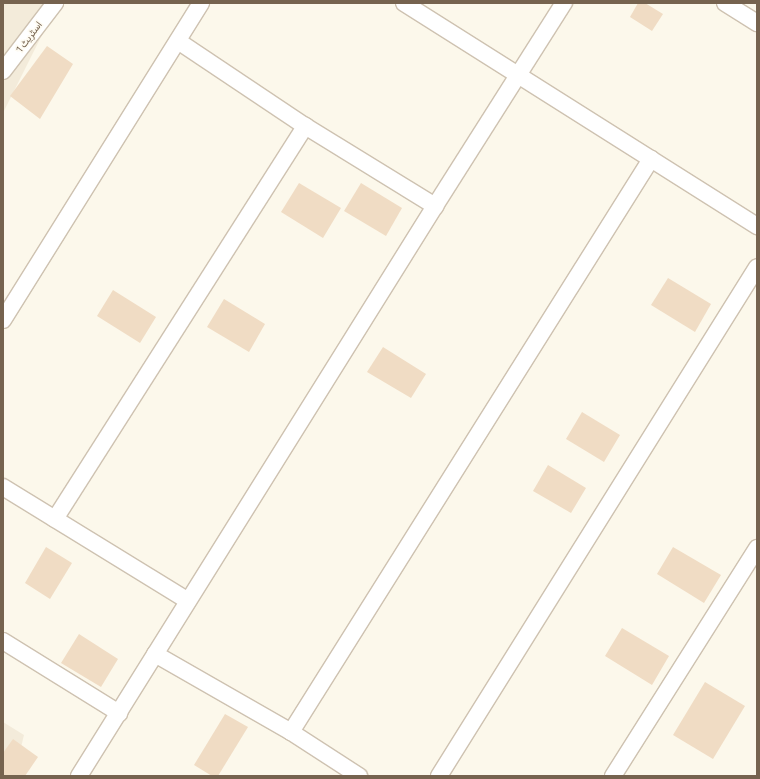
<!DOCTYPE html>
<html>
<head>
<meta charset="utf-8">
<style>
	body { margin:0 }
	#map { position:relative; width:760px; height:779px; overflow:hidden; background:#fcf8eb; font-family:Commissioner,Vazirmatn,sans-serif }
	div>[style] { position:absolute }
	.residential>* { inset:0; background:#f3ebda }
	.building>* { inset:0; background:#f0dcc4 }
	.roads { filter:drop-shadow(1px 0 #cec2b1) drop-shadow(-1px 0 #cec2b1) drop-shadow(0 1px #cec2b1) drop-shadow(0 -1px #cec2b1) }
	.street>* { height:16px; margin:-8px; padding:0 8px; transform-origin:8px; border-radius:8px; background:#fff }
	span { translate:-50% -50%; white-space:nowrap; text-align:center; line-height:1.15; -webkit-text-stroke:3px #fefbf2; paint-order:stroke }
	.street-label { font-size:10px; color:#76634f }
	.frame { position:absolute; inset:0; border:4px solid #76634f; pointer-events:none }
</style>
</head>
<body>
<div id="map">
	<div class="residential">
		<i style="clip-path:polygon(3px 3px,58px 3px,3px 113px)"></i>
		<i style="clip-path:polygon(3px 722px,24px 735px,14px 776px,3px 776px)"></i>
	</div>
	<div class="building">
		<i style="clip-path:polygon(638px 3px,645px 3px,663px 14px,652px 31px,630px 17px)"></i>
		<i style="clip-path:polygon(47px 46px,73px 64px,40px 119px,10px 96px)"></i>
		<i style="clip-path:polygon(299px 183px,341px 208px,323px 238px,281px 212px)"></i>
		<i style="clip-path:polygon(361px 183px,402px 208px,386px 236px,344px 211px)"></i>
		<i style="clip-path:polygon(668px 278px,711px 304px,695px 332px,651px 305px)"></i>
		<i style="clip-path:polygon(113px 290px,156px 317px,140px 343px,97px 316px)"></i>
		<i style="clip-path:polygon(224px 299px,265px 324px,249px 352px,207px 327px)"></i>
		<i style="clip-path:polygon(383px 347px,426px 374px,411px 398px,367px 372px)"></i>
		<i style="clip-path:polygon(582px 412px,620px 435px,604px 462px,566px 439px)"></i>
		<i style="clip-path:polygon(548px 465px,586px 488px,571px 513px,533px 491px)"></i>
		<i style="clip-path:polygon(46px 547px,72px 563px,50px 599px,25px 583px)"></i>
		<i style="clip-path:polygon(673px 547px,721px 575px,704px 603px,657px 574px)"></i>
		<i style="clip-path:polygon(622px 628px,669px 656px,652px 685px,605px 656px)"></i>
		<i style="clip-path:polygon(79px 634px,118px 659px,101px 687px,61px 663px)"></i>
		<i style="clip-path:polygon(705px 682px,745px 706px,713px 759px,673px 735px)"></i>
		<i style="clip-path:polygon(225px 714px,248px 727px,218px 776px,212px 776px,194px 765px)"></i>
		<i style="clip-path:polygon(13px 739px,38px 757px,25px 776px,3px 776px,3px 753px)"></i>
	</div>
	<div class="roads">
		<div class="street">
			<i style="left:404px;top:3px;width:418px;rotate:32.3deg"></i>
			<i style="left:725px;top:3px;width:38px;rotate:32deg"></i>
			<i style="left:178px;top:41px;width:153px;rotate:33.8deg"></i>
			<i style="left:305px;top:126px;width:153px;rotate:31.6deg"></i>
			<i style="left:3px;top:71px;width:86px;rotate:-52.6deg"></i>
			<i style="left:3px;top:320px;width:374px;rotate:-58deg"></i>
			<i style="left:3px;top:487px;width:217px;rotate:31.6deg"></i>
			<i style="left:55px;top:519px;width:466px;rotate:-57.5deg"></i>
			<i style="left:3px;top:641px;width:137px;rotate:31.8deg"></i>
			<i style="left:155px;top:654px;width:157px;rotate:29.8deg"></i>
			<i style="left:291px;top:732px;width:81px;rotate:32.9deg"></i>
			<i style="left:291px;top:732px;width:677px;rotate:-57.86deg"></i>
			<i style="left:79px;top:776px;width:672px;rotate:-58.01deg"></i>
			<i style="left:435px;top:206px;width:241px;rotate:-57.6deg"></i>
			<i style="left:439px;top:776px;width:600px;rotate:-58deg"></i>
			<i style="left:613px;top:776px;width:270px;rotate:-57.7deg"></i>
		</div>
	</div>
	<div class="street-label">
		<span style="left:29px;top:37px;rotate:-53deg">اسٹریٹ 1</span>
	</div>
	<div class="frame"></div>
</div>
</body>
</html>
